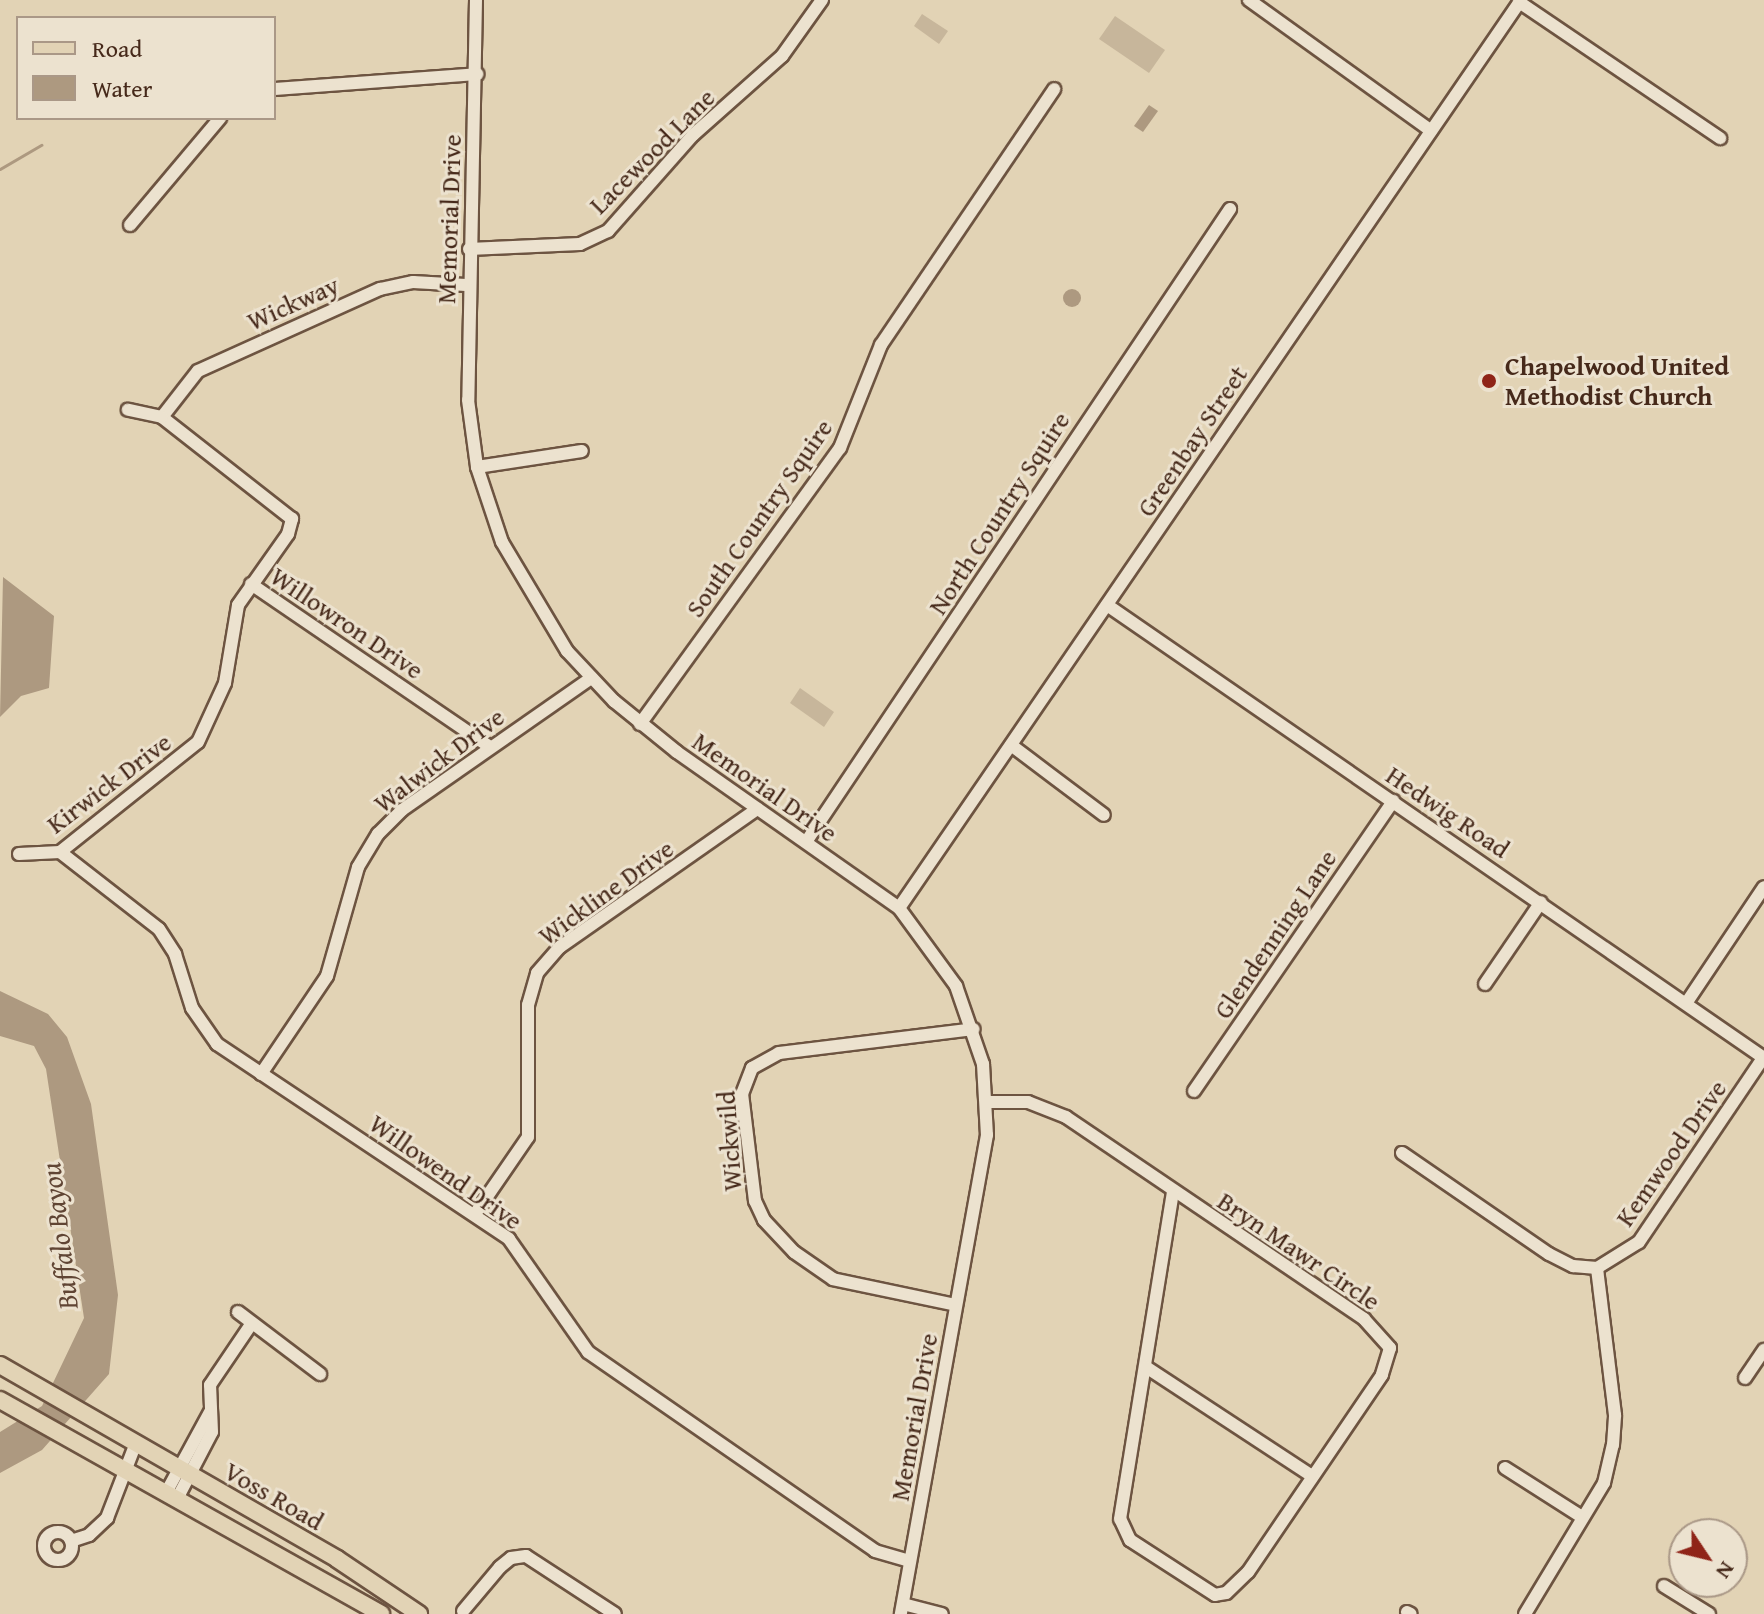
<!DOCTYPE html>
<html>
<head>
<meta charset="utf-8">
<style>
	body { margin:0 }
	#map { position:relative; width:1764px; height:1614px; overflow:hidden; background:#e2d3b5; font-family:"Gentium Book Plus",serif }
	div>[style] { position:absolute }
	.green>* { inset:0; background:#c7b69b }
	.water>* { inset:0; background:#ad9980 }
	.round { border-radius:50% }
	.stream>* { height:3px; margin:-1.5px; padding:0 1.5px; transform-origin:1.5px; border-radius:1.5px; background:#ad9980 }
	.roads { filter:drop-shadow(2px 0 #6d5441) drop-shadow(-2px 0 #6d5441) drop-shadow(0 2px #6d5441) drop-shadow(0 -2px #6d5441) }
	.minor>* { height:12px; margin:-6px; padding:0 6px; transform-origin:6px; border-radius:6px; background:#ece2cf }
	.minor>.ring { margin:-6px; padding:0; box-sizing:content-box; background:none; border:12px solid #ece2cf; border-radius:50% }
	.major>* { height:16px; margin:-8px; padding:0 8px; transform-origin:8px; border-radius:8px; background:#e2d3b5 }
	.dots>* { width:22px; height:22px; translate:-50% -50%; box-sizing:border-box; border:4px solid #ece2cf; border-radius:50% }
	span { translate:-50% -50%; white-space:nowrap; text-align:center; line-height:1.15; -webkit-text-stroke:6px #ece2cf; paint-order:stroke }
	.street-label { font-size:26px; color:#46291a }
	.poi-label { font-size:26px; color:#46291a; font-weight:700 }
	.left { translate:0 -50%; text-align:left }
	.water-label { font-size:28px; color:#604534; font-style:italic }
	.legend { position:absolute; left:16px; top:16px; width:260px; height:104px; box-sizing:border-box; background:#ece2cf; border:2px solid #aa9887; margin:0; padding:10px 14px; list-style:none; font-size:24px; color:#46291a }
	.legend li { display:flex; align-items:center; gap:16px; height:40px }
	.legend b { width:40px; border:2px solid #aa9887 }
	.north { position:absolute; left:1668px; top:1518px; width:80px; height:80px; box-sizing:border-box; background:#ece2cf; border:2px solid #aa9887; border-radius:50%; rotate:125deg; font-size:22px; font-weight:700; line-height:32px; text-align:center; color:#46291a }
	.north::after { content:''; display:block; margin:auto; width:28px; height:36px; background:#8f2418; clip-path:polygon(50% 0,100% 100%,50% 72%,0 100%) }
</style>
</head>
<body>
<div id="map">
	<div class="green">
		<i style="clip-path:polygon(922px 14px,948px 31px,939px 44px,914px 26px)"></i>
		<i style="clip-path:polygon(1115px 16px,1165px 50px,1149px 73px,1099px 39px)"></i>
		<i style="clip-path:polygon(800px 688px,834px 712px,824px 727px,790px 703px)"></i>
	</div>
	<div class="water">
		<i style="clip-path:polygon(1149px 105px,1158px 111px,1143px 132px,1134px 126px)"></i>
		<i class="round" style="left:1063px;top:289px;width:18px;height:18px"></i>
		<i style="clip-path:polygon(3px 577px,54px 616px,49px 688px,21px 696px,0 717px)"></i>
		<i style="clip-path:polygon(0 991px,48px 1014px,67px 1037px,91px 1104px,118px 1295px,109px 1374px,42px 1450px,0 1473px,0 1432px,42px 1406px,84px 1318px,46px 1069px,34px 1046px,0 1036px)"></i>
	</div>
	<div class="stream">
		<i style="left:0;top:169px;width:48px;rotate:-30.3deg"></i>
	</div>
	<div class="roads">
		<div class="minor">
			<i style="left:476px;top:0;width:400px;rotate:91.1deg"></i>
			<i style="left:468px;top:400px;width:68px;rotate:82.3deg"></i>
			<i style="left:477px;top:467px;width:79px;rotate:71.6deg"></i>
			<i style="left:502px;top:542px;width:127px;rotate:59.2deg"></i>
			<i style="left:567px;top:651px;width:69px;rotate:46.8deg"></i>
			<i style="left:614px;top:701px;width:81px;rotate:39deg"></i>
			<i style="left:677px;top:752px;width:271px;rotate:35.1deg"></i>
			<i style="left:899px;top:908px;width:97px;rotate:53.8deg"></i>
			<i style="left:956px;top:986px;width:83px;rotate:70.9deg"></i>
			<i style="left:983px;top:1064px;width:71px;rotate:86.8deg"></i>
			<i style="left:987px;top:1135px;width:487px;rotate:100.2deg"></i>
			<i style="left:1249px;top:0;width:224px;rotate:35.7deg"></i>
			<i style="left:1519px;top:2px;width:243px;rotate:34.1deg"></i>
			<i style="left:274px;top:89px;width:204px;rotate:-4.2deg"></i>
			<i style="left:130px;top:225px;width:140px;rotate:-49.9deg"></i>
			<i style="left:469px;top:249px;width:111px;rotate:-2.6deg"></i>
			<i style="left:580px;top:244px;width:31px;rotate:-25deg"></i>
			<i style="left:608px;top:231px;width:128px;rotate:-48.5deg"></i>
			<i style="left:693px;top:135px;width:119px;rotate:-41.6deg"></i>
			<i style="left:782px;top:56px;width:69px;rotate:-54.5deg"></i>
			<i style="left:162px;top:417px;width:58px;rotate:-52deg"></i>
			<i style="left:198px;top:371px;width:200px;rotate:-24.3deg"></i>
			<i style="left:380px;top:289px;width:34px;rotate:-12deg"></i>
			<i style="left:413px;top:282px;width:53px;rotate:3.2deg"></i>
			<i style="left:477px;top:467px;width:106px;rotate:-8.7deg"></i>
			<i style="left:251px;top:584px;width:289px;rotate:34.3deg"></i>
			<i style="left:1107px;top:605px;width:798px;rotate:34.59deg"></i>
			<i style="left:640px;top:724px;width:341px;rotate:-54.1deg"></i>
			<i style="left:840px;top:448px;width:111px;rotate:-68.3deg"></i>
			<i style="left:881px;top:345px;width:309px;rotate:-55.9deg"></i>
			<i style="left:1011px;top:745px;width:116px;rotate:37deg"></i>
			<i style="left:806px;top:842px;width:762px;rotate:-56.18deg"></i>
			<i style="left:60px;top:852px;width:125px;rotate:37.9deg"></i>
			<i style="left:159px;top:929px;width:30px;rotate:57deg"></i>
			<i style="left:175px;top:954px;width:57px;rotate:72.5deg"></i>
			<i style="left:192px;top:1008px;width:44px;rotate:55.2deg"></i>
			<i style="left:217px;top:1044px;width:351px;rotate:33.7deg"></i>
			<i style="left:509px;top:1239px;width:138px;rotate:55deg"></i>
			<i style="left:588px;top:1352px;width:349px;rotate:34.7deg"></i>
			<i style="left:875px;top:1551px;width:36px;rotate:16deg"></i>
			<i style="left:19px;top:854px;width:41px;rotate:-2.8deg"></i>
			<i style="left:60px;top:852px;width:176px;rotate:-38.6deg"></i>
			<i style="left:198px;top:742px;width:65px;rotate:-65.4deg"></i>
			<i style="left:225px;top:683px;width:79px;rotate:-80.5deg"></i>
			<i style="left:238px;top:605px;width:87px;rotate:-54.8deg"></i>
			<i style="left:288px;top:534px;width:16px;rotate:-75deg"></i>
			<i style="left:292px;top:519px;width:165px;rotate:-141.9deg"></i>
			<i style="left:162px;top:417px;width:35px;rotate:-168deg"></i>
			<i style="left:899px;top:908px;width:1101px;rotate:-55.59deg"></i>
			<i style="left:1485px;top:984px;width:99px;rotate:-55.7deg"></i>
			<i style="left:1687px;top:1002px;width:138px;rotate:-56.2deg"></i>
			<i style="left:261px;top:1074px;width:118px;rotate:-56deg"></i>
			<i style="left:327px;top:976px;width:113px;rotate:-74.1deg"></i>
			<i style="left:358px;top:867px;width:39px;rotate:-59deg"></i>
			<i style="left:378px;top:834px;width:34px;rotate:-45deg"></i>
			<i style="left:402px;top:810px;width:231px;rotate:-34.9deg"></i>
			<i style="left:1194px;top:1091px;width:352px;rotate:-55.5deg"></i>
			<i style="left:989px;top:1102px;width:39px"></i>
			<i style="left:1028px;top:1102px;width:41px;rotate:21.5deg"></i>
			<i style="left:1066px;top:1117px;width:360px;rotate:34.1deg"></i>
			<i style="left:1364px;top:1319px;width:39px;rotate:48deg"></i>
			<i style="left:1390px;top:1348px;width:28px;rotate:107deg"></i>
			<i style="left:1382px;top:1375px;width:238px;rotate:124.2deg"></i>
			<i style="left:1248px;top:1572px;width:30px;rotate:136deg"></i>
			<i style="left:1226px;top:1593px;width:11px;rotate:170deg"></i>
			<i style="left:1215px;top:1595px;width:101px;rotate:-147.1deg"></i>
			<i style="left:1130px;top:1540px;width:23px;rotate:-115deg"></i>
			<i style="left:1120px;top:1519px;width:331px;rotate:-80.8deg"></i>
			<i style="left:1402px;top:1153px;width:178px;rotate:34.5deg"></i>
			<i style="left:1549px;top:1254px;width:27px;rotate:27deg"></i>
			<i style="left:1573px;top:1266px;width:24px;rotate:5deg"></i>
			<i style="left:1597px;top:1268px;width:49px;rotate:-31.8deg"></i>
			<i style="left:1639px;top:1242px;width:222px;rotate:-56deg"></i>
			<i style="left:475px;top:1214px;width:93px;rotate:-55.5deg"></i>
			<i style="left:528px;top:1137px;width:132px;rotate:-90deg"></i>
			<i style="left:528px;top:1005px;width:33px;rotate:-74deg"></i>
			<i style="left:537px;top:973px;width:35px;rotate:-49deg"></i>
			<i style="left:560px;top:947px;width:241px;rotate:-35deg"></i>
			<i style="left:956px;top:1305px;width:126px;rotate:-168.1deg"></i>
			<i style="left:833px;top:1279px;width:47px;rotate:-145.3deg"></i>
			<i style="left:794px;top:1252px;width:44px;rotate:-133.2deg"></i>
			<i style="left:764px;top:1220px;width:21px;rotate:-115deg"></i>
			<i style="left:755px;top:1201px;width:108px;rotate:-96.9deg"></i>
			<i style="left:742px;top:1094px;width:28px;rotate:-69deg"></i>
			<i style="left:752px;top:1068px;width:31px;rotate:-29deg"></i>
			<i style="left:779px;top:1053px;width:196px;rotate:-7deg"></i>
			<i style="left:238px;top:1312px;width:103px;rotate:37.1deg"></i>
			<i style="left:1146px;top:1367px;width:199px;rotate:33.3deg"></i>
			<i style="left:1745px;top:1378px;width:34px;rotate:-56deg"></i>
			<i style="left:1505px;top:1468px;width:91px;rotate:32.5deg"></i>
			<i style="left:167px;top:1491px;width:90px;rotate:-61.4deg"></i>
			<i style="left:178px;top:1497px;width:73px;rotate:-62.4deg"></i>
			<i style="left:212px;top:1432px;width:47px;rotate:-92.4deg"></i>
			<i style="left:210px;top:1385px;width:75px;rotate:-55.9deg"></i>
			<i class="ring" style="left:44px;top:1532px;width:16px;height:16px"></i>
			<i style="left:71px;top:1541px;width:19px;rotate:-18deg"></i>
			<i style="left:89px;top:1535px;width:25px;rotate:-43deg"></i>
			<i style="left:107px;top:1518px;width:80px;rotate:-68.9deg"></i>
			<i style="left:1664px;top:1586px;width:53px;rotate:31.9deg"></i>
			<i style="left:903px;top:1604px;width:40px;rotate:14.4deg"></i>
			<i style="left:463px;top:1611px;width:57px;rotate:-49.9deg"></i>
			<i style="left:500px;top:1567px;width:14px;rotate:-39deg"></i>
			<i style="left:511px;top:1558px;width:15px;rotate:-8deg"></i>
			<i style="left:526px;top:1556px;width:106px;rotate:33.1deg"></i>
			<i style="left:1407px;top:1612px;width:4px;rotate:27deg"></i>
			<i style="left:1525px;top:1614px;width:153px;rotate:-58.9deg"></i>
			<i style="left:1604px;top:1483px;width:39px;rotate:-77deg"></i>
			<i style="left:1613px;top:1445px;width:30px;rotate:-86deg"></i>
			<i style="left:1615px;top:1415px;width:148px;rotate:-97deg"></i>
		</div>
		<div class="major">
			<i style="left:0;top:1365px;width:389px;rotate:29.9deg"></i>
			<i style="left:337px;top:1559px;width:99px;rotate:33.9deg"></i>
			<i style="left:0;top:1400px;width:437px;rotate:29.3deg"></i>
		</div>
	</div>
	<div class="dots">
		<i style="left:1489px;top:381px;background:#8f2418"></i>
	</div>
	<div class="street-label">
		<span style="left:652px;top:151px;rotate:-45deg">Lacewood Lane</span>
		<span style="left:449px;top:219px;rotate:-88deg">Memorial Drive</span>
		<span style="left:293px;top:303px;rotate:-24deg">Wickway</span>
		<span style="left:1192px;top:441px;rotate:-56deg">Greenbay Street</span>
		<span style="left:999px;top:513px;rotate:-57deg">North Country Squire</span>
		<span style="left:759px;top:518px;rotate:-55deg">South Country Squire</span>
		<span style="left:347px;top:623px;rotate:34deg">Willowron Drive</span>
		<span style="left:439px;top:760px;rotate:-37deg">Walwick Drive</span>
		<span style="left:109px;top:783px;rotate:-37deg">Kirwick Drive</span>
		<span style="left:765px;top:787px;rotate:35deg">Memorial Drive</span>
		<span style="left:1448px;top:812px;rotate:34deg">Hedwig Road</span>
		<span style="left:606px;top:892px;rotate:-36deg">Wickline Drive</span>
		<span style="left:1275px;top:934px;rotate:-56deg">Glendenning Lane</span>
		<span style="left:729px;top:1141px;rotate:-94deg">Wickwild</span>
		<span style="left:1671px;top:1153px;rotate:-55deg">Kemwood Drive</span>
		<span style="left:446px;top:1172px;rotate:35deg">Willowend Drive</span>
		<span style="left:1299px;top:1251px;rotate:34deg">Bryn Mawr Circle</span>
		<span style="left:914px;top:1417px;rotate:-80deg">Memorial Drive</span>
		<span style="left:274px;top:1496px;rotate:30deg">Voss Road</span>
	</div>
	<div class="poi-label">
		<span class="left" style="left:1505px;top:381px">Chapelwood United<br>Methodist Church</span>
	</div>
	<div class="water-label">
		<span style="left:59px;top:1236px;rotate:-97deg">Buffalo Bayou</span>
	</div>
	<ul class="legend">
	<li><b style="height:10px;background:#e2d3b5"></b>Road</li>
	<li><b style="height:22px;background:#ad9980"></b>Water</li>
	</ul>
	<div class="north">N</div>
</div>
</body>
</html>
